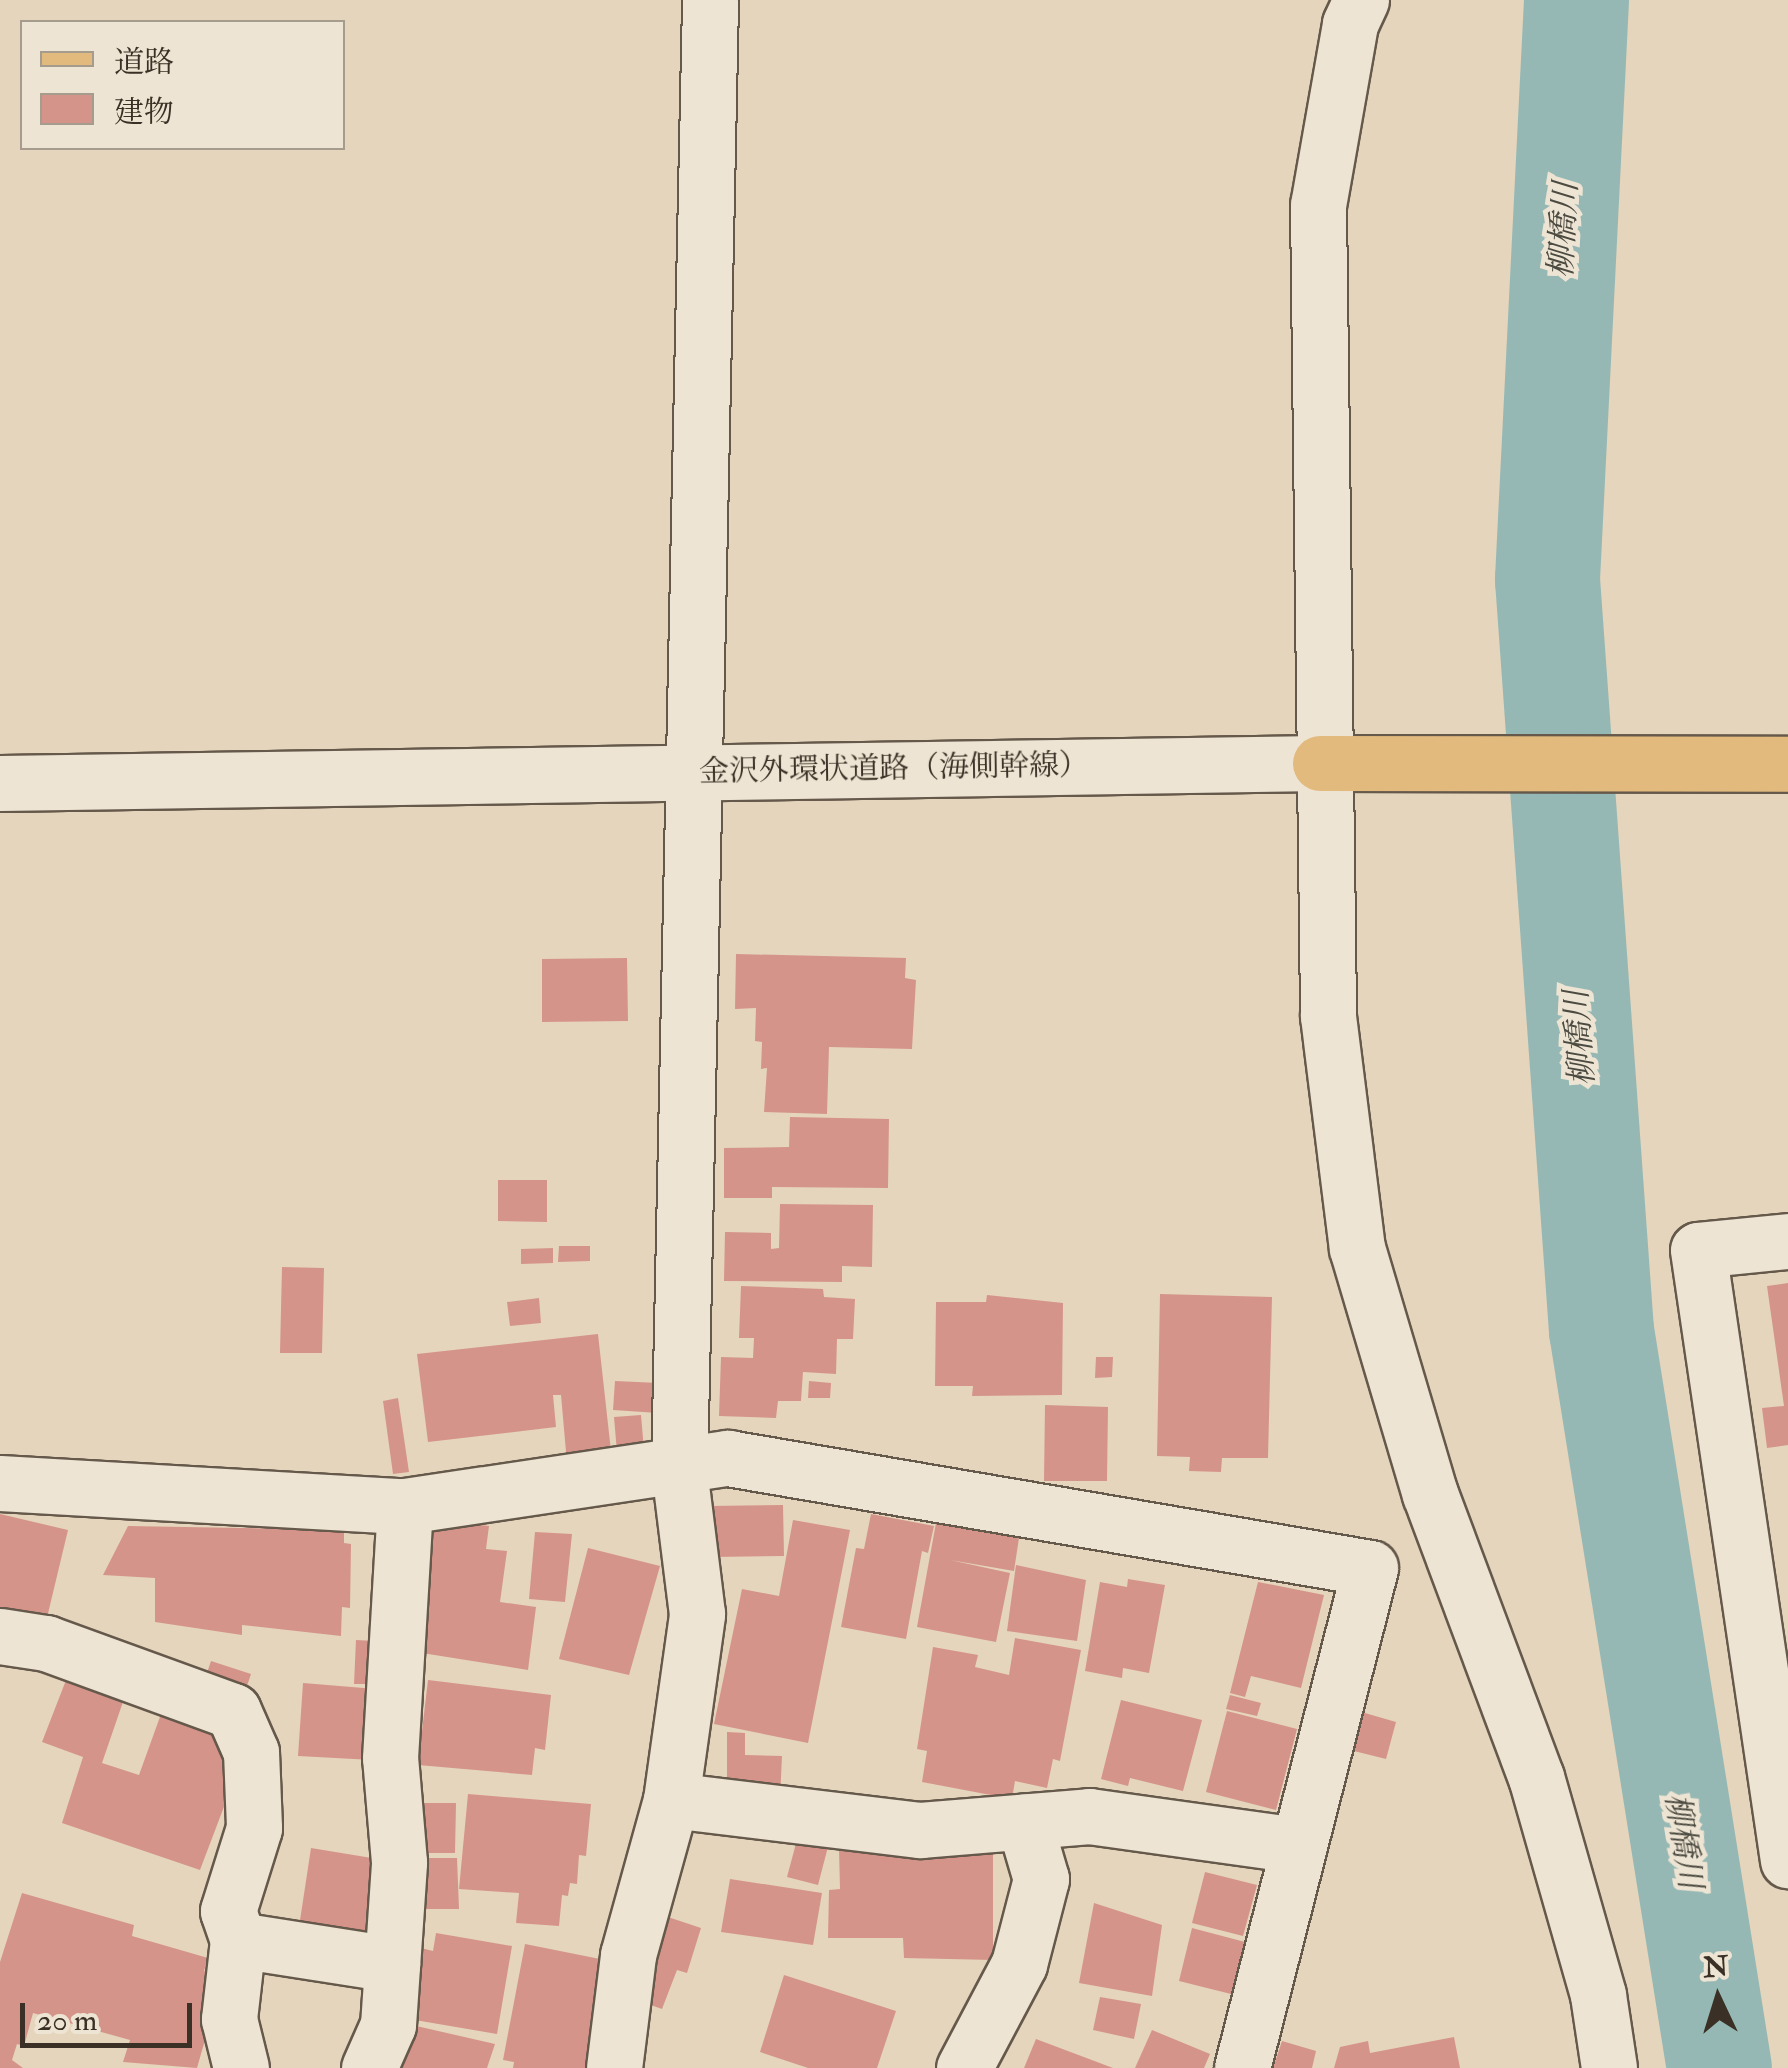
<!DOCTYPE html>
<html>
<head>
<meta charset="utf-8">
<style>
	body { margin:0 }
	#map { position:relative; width:1788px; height:2068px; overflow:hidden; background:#e5d5bc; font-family:"IM FELL Double Pica","Noto Serif JP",serif }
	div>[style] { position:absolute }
	.river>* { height:105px; margin:-52.5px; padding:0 52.5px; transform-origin:52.5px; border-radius:52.5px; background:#96b8b4 }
	.building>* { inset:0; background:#d5948a }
	.roads { filter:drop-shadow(2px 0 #65594b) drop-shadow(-2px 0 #65594b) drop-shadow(0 2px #65594b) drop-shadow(0 -2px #65594b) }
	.minor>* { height:55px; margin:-27.5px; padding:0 27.5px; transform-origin:27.5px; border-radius:27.5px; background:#eee4d3 }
	.major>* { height:55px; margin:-27.5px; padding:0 27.5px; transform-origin:27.5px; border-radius:27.5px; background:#e2ba7e }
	span { translate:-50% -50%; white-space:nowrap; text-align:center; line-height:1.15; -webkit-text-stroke:9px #eee4d3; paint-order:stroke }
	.street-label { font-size:30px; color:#3a3025 }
	.water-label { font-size:32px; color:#4c4b42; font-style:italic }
	.legend { position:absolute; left:20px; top:20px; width:325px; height:130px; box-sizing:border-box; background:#eee4d3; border:2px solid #a69c8d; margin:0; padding:12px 18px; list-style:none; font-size:30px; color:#3a3025 }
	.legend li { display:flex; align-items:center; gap:20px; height:50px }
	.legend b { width:50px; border:2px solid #a69c8d }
	.north { position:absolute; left:1668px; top:1948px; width:100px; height:100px; -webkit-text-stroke:8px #eee4d3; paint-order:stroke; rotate:356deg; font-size:28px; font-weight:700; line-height:40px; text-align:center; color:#3a3025 }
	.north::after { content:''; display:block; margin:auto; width:35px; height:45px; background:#3a3025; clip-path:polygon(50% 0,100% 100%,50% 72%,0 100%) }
	.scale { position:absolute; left:20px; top:2003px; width:172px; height:45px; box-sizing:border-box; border:5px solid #3a3025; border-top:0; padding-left:12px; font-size:30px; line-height:35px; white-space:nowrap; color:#3a3025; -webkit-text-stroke:8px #eee4d3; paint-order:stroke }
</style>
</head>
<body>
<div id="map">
	<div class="river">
		<i style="left:1576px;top:0;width:580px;rotate:92.87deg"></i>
		<i style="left:1547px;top:579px;width:753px;rotate:85.89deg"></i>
		<i style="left:1601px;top:1330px;width:747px;rotate:80.92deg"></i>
	</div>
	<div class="building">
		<i style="clip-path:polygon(736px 954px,906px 958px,905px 978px,916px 980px,912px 1049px,829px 1047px,827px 1114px,764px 1112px,767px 1068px,761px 1069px,762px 1042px,755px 1041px,756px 1008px,735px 1009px)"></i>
		<i style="clip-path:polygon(627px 958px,628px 1021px,542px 1022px,542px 959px)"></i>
		<i style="clip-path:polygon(790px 1117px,889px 1119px,888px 1188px,772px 1187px,772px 1198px,724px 1198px,724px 1148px,789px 1147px)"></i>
		<i style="clip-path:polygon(498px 1180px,547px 1180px,547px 1222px,498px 1221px)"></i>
		<i style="clip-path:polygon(780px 1204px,873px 1205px,872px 1267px,842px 1266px,842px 1282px,724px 1281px,725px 1232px,771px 1233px,771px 1249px,779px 1248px)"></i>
		<i style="clip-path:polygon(559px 1246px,590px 1246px,590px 1261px,558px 1262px)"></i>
		<i style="clip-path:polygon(553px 1248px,553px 1263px,521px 1264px,521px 1249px)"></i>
		<i style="clip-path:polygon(282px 1267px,324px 1268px,322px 1353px,280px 1353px)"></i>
		<i style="clip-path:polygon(1788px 1283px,1788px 1445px,1767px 1448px,1762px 1408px,1784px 1406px,1767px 1286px)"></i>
		<i style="clip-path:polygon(741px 1286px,823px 1289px,824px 1297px,855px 1299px,853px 1339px,837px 1339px,836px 1374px,803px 1372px,801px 1401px,778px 1401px,776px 1418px,719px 1416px,721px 1357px,753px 1358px,754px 1338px,739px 1338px)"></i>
		<i style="clip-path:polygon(1160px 1294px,1272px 1297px,1268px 1458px,1222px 1458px,1221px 1472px,1189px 1471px,1190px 1457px,1157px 1456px)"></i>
		<i style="clip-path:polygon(987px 1295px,1063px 1303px,1062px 1395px,972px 1396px,973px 1386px,935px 1386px,936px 1302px,986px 1302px)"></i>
		<i style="clip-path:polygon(539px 1298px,541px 1323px,510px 1326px,507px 1302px)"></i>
		<i style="clip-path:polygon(598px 1334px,612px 1460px,567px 1463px,561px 1395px,553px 1395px,556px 1427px,428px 1442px,417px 1354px)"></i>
		<i style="clip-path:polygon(1096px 1357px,1113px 1357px,1112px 1377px,1095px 1378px)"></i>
		<i style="clip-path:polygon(615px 1381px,659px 1383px,658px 1413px,613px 1410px)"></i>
		<i style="clip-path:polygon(809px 1381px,831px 1383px,830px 1398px,808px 1398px)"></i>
		<i style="clip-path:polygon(398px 1398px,409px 1472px,393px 1474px,383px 1401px)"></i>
		<i style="clip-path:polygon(1045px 1405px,1108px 1407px,1107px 1481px,1044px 1481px)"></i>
		<i style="clip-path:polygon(641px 1415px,645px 1462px,618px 1464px,614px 1417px)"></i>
		<i style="clip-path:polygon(783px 1505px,784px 1556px,713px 1557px,709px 1506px)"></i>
		<i style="clip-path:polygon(0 1514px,68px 1530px,45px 1626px,0 1617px)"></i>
		<i style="clip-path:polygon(871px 1514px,934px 1526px,928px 1553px,922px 1551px,906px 1639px,841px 1627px,856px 1548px,864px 1549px)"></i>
		<i style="clip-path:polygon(434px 1520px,489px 1526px,486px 1549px,507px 1551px,500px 1602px,536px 1607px,528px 1670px,422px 1653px)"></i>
		<i style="clip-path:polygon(793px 1520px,850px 1530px,808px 1743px,714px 1724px,742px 1589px,779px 1596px)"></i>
		<i style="clip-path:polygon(936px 1523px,1019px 1538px,1014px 1571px,950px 1560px,1010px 1573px,996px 1642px,917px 1627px)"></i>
		<i style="clip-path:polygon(128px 1526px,344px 1530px,344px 1543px,351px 1544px,350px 1608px,342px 1607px,341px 1636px,242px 1625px,242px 1635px,155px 1622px,155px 1578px,103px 1575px)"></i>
		<i style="clip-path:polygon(535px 1532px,572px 1534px,565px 1602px,529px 1599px)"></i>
		<i style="clip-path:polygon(588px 1548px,660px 1566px,629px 1675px,559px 1659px)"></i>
		<i style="clip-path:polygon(1016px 1565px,1086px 1580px,1077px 1641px,1007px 1631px)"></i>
		<i style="clip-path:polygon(1128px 1579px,1165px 1585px,1149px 1673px,1123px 1668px,1122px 1678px,1085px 1671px,1100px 1582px,1127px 1587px)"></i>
		<i style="clip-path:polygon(1258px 1582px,1324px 1595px,1301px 1688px,1251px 1676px,1245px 1697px,1230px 1693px)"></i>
		<i style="clip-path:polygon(1015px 1638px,1081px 1650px,1060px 1761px,1053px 1759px,1047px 1788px,1015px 1781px,1012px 1799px,922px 1782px,927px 1751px,917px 1749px,933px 1647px,978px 1655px,975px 1667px,1009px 1675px)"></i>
		<i style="clip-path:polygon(356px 1640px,375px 1641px,374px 1684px,354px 1684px)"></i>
		<i style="clip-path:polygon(211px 1661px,251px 1674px,242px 1701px,202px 1688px)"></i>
		<i style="clip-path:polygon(68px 1675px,125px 1696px,102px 1763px,139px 1775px,161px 1714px,226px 1737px,244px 1754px,200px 1870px,62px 1823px,83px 1757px,42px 1742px)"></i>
		<i style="clip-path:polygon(428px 1680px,551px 1695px,545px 1750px,535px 1748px,532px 1775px,418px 1765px)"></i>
		<i style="clip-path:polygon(303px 1683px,376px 1689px,372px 1760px,298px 1756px)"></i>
		<i style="clip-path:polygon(1230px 1695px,1261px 1703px,1257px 1716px,1226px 1709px)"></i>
		<i style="clip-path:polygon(1121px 1700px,1202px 1720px,1183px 1791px,1130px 1778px,1128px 1786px,1101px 1779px)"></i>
		<i style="clip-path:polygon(1227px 1711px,1297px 1729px,1276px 1810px,1206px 1792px)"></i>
		<i style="clip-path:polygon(1358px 1711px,1396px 1722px,1386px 1759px,1350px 1750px)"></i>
		<i style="clip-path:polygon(727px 1732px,745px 1733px,745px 1755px,782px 1756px,780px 1799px,727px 1797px)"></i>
		<i style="clip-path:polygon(468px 1794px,591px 1804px,586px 1856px,579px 1855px,577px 1884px,570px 1883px,568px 1896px,562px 1895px,559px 1926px,516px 1923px,519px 1893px,459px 1889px)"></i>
		<i style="clip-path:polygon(414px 1803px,456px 1803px,455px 1853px,413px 1853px)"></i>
		<i style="clip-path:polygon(798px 1836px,829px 1843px,818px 1885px,787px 1877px)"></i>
		<i style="clip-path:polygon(311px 1848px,384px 1860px,375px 1937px,299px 1927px)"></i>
		<i style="clip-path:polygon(839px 1849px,993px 1850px,993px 1960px,904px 1958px,903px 1938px,828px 1938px,829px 1890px,840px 1889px)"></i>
		<i style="clip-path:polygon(420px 1858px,457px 1858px,459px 1909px,421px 1909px)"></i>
		<i style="clip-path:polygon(1205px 1872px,1257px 1885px,1243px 1936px,1192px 1923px)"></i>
		<i style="clip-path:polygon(730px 1879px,822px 1893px,813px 1945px,721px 1932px)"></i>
		<i style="clip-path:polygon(22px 1893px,134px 1925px,132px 1936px,208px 1958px,204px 1971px,223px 1977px,197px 2068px,123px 2062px,130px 2040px,33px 2013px,24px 2046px,17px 2044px,12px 2060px,23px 2068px,0 2068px,0 1962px)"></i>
		<i style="clip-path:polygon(1094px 1903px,1162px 1925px,1152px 1996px,1079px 1983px)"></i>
		<i style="clip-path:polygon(662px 1915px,701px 1928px,687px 1973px,677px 1970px,662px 2009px,634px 1999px)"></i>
		<i style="clip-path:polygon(1192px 1928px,1245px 1942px,1231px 1994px,1179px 1981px)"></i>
		<i style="clip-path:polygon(436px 1933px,512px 1946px,497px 2034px,409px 2019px,421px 1948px,433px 1951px)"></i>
		<i style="clip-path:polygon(525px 1944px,605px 1960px,594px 2068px,513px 2068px,514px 2062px,503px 2060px)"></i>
		<i style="clip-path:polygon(784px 1975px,896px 2011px,877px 2068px,808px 2068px,760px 2052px)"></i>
		<i style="clip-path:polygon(1100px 1997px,1141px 2004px,1134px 2039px,1093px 2030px)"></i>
		<i style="clip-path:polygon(412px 2025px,495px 2044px,487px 2068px,398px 2068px)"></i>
		<i style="clip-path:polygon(1152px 2030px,1210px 2054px,1204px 2068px,1135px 2068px)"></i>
		<i style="clip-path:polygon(1454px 2037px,1460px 2068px,1334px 2068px,1340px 2047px,1368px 2041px,1370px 2053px)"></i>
		<i style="clip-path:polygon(1036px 2039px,1113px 2068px,1024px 2068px)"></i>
		<i style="clip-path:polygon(1282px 2041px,1316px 2051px,1312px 2068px,1273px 2068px)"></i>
	</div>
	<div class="roads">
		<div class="minor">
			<i style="left:1361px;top:0;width:26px;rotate:115deg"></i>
			<i style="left:1350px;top:24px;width:184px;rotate:100deg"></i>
			<i style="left:1318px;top:205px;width:811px;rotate:89.29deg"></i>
			<i style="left:1328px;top:1016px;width:234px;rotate:82.9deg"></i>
			<i style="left:1357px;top:1248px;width:257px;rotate:73.5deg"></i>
			<i style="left:1430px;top:1494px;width:302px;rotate:69.5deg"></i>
			<i style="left:1536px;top:1777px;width:227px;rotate:74.1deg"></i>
			<i style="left:1598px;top:1995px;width:74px;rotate:81.4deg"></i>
			<i style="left:0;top:783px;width:1320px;rotate:-0.87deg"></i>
			<i style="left:1788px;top:1241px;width:90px;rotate:174.3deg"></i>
			<i style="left:1698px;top:1250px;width:617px;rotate:81.61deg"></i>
			<i style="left:0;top:1483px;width:406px;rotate:3.3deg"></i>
			<i style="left:405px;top:1506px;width:327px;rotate:-8.5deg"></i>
			<i style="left:728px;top:1458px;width:651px;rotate:9.72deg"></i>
			<i style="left:1370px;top:1568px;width:516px;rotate:104.36deg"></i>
			<i style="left:0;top:1636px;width:47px;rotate:8.7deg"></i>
			<i style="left:46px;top:1643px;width:199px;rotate:20deg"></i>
			<i style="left:233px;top:1711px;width:45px;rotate:66.3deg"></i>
			<i style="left:251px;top:1752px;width:76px;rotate:87.7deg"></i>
			<i style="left:254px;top:1828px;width:87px;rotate:107.4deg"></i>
			<i style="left:228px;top:1911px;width:31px;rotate:71deg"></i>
			<i style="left:238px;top:1940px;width:80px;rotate:96.5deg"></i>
			<i style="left:229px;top:2019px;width:50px;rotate:76.2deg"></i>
			<i style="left:671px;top:1800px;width:251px;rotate:6.9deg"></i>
			<i style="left:920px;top:1830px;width:170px;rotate:-4.7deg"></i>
			<i style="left:1089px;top:1816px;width:212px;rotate:7.9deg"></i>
			<i style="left:238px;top:1940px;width:156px;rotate:8.9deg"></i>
			<i style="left:369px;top:2068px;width:47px;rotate:-66.2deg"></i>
			<i style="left:388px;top:2025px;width:163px;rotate:-86.1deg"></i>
			<i style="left:399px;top:1862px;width:104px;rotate:-94.9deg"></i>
			<i style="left:390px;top:1758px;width:252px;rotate:-86.6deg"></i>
			<i style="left:614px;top:2068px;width:114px;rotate:-82.9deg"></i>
			<i style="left:628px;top:1955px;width:161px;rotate:-74.5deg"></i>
			<i style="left:671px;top:1800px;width:188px;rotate:-82deg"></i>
			<i style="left:697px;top:1614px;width:145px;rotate:-97.1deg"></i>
			<i style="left:679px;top:1470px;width:1470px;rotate:-88.79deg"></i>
			<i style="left:964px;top:2068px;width:118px;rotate:-62.1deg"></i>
			<i style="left:1019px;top:1964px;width:88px;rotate:-75.5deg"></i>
			<i style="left:1041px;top:1879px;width:60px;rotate:-106.3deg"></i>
		</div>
		<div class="major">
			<i style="left:1320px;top:763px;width:468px;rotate:0.1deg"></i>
		</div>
	</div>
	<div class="street-label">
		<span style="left:894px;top:769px;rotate:-1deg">金沢外環状道路（海側幹線）</span>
	</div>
	<div class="water-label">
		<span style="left:1564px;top:230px;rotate:-87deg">柳橋川</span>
		<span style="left:1580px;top:1038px;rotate:-94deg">柳橋川</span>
		<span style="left:1683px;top:1841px;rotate:81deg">柳橋川</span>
	</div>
	<ul class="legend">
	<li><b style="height:12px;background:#e2ba7e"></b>道路</li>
	<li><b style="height:28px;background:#d5948a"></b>建物</li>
	</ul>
	<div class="north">N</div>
	<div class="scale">20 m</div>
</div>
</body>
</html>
